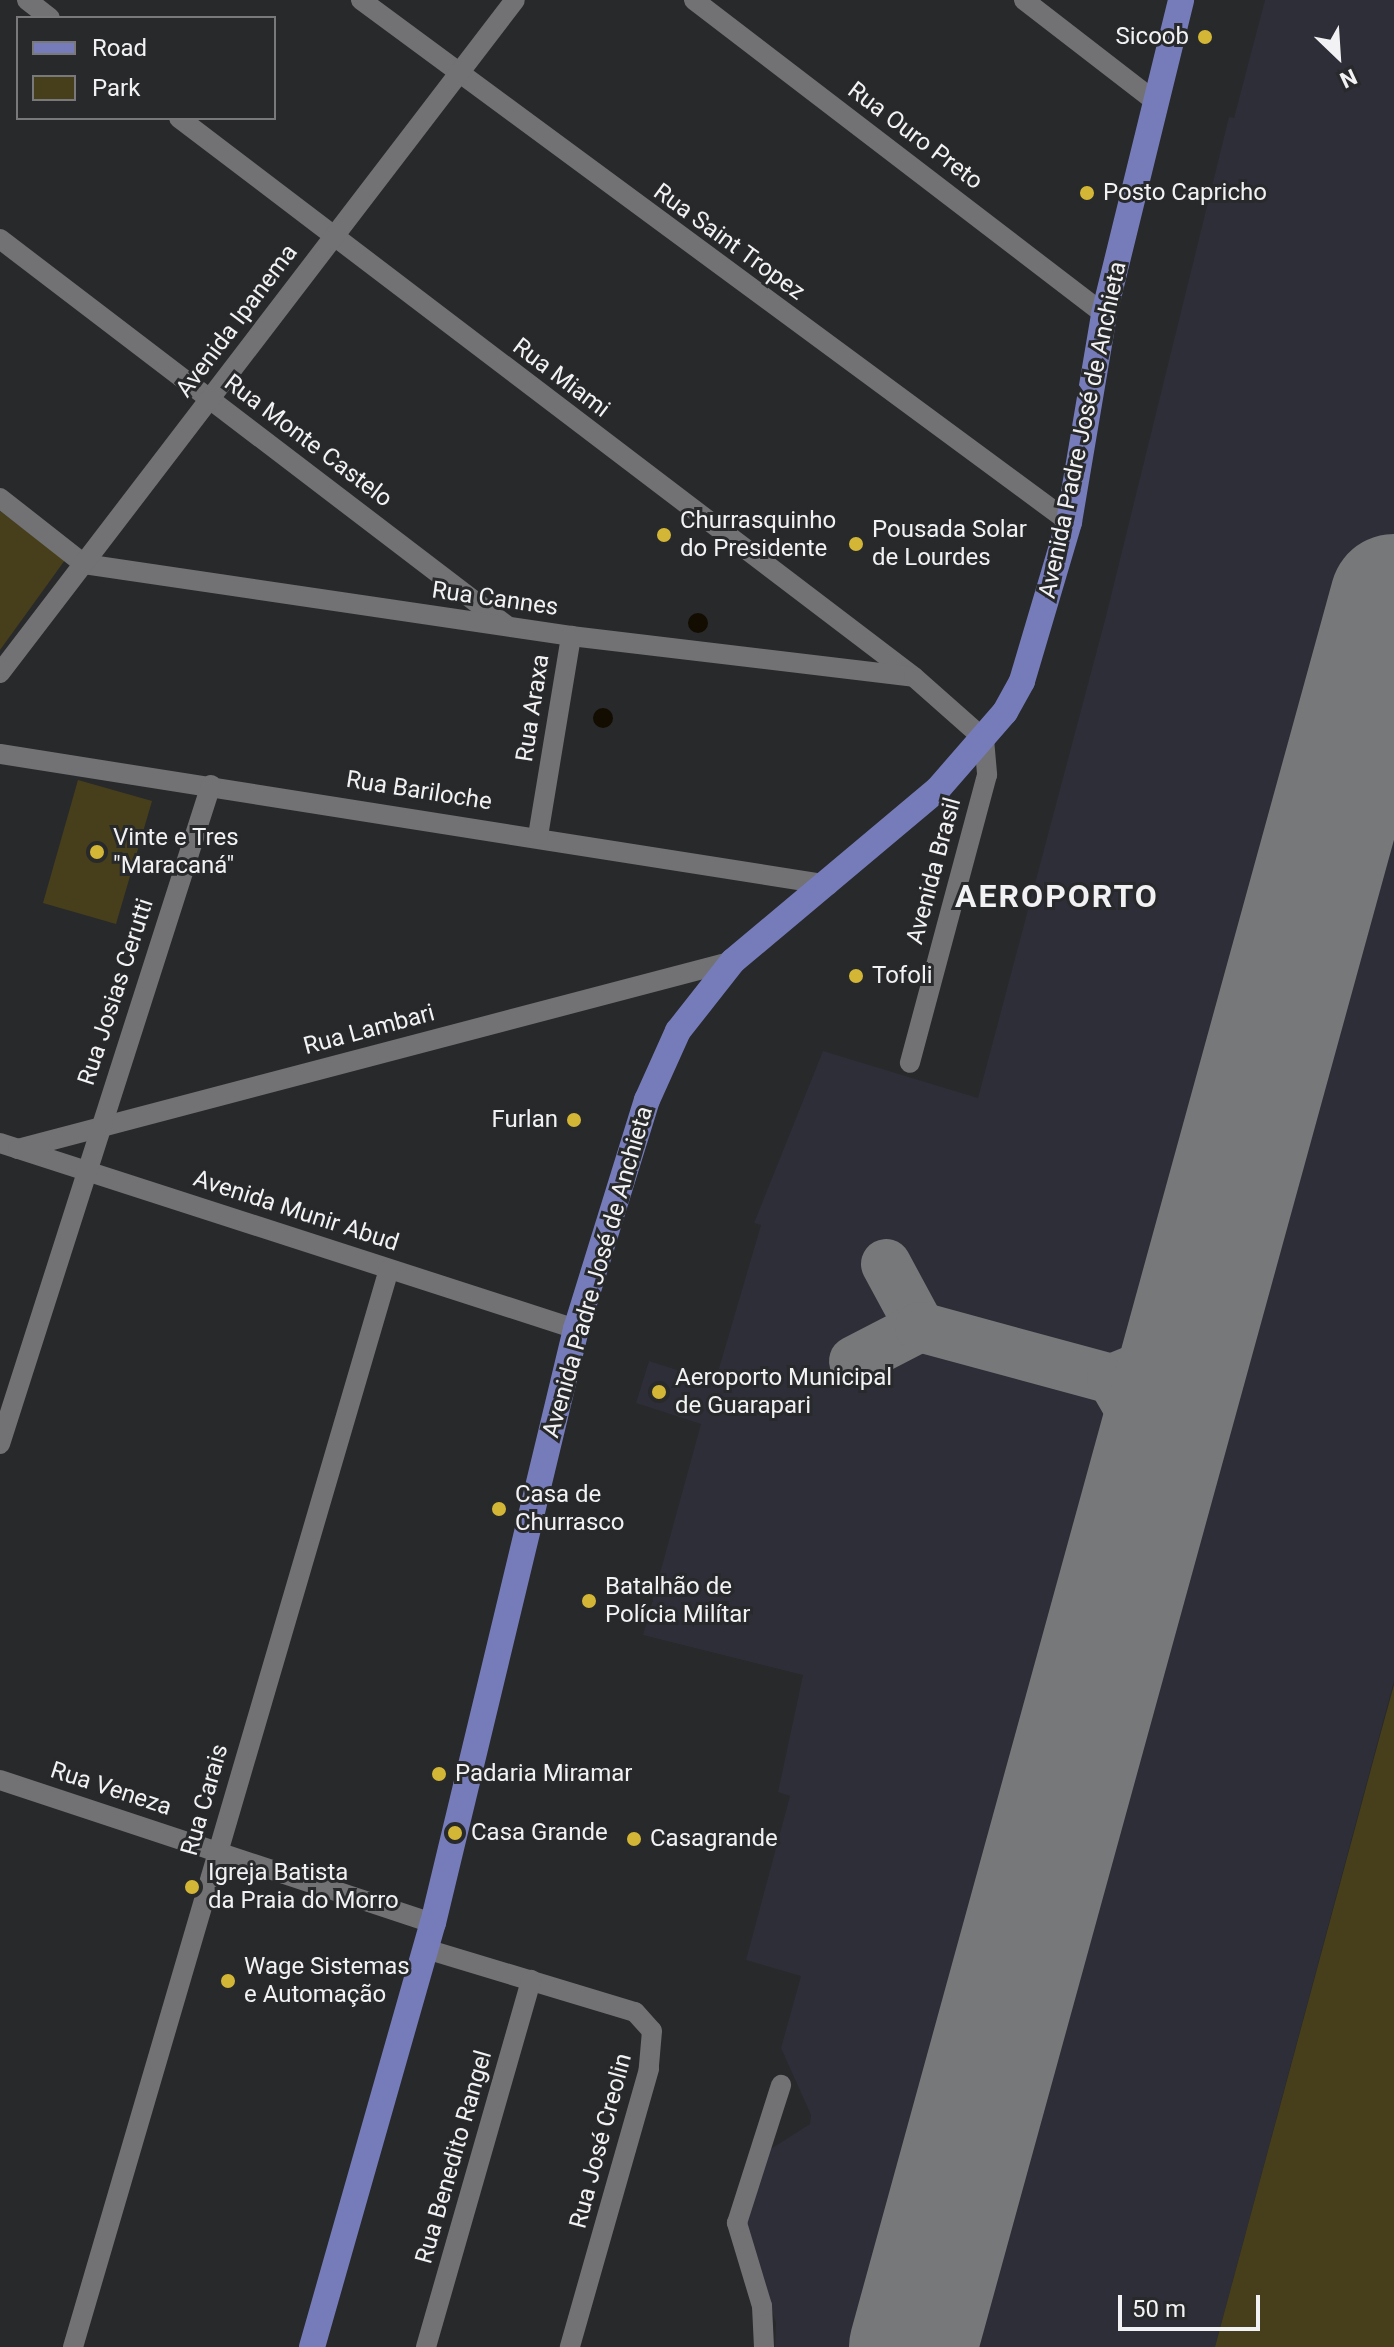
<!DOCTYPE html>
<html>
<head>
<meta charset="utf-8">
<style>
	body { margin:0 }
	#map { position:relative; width:1394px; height:2347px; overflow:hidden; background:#28292b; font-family:Roboto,sans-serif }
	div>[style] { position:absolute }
	.built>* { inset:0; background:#2d2e37 }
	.green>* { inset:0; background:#473f1b }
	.water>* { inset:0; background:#120d00 }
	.round { border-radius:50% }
	.taxiway>* { height:50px; margin:-25px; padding:0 25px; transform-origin:25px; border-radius:25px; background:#77787a }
	.runway>* { height:128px; margin:-64px; padding:0 64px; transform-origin:64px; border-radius:64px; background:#77787a }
	.minor>* { height:20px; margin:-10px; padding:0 10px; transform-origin:10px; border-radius:10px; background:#727275 }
	.major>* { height:26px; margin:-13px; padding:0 13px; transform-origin:13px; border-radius:13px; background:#767cba }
	.dots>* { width:22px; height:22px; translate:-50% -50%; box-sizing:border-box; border:4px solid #28292b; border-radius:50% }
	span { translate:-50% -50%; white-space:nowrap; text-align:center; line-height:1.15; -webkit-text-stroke:6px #28292b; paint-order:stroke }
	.poi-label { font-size:24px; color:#f2f2f4 }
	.right { translate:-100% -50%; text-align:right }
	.left { translate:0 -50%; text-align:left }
	.street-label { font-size:24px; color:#f2f2f4 }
	.district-label { font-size:32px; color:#f2f2f4; font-weight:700; letter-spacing:2px }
	.legend { position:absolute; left:16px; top:16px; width:260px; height:104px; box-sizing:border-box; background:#28292b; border:2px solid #79797b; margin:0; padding:10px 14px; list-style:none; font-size:24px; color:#f2f2f4 }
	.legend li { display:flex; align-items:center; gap:16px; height:40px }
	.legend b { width:40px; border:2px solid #79797b }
	.north { position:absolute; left:1298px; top:16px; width:80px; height:80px; -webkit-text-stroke:6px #28292b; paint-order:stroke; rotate:155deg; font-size:22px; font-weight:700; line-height:32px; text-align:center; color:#f2f2f4 }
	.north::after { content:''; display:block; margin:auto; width:28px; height:36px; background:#f2f2f4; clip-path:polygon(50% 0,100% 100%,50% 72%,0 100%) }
	.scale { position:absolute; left:1118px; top:2295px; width:142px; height:36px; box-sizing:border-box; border:4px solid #f2f2f4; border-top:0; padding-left:10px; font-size:24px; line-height:28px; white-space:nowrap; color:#f2f2f4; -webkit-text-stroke:6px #28292b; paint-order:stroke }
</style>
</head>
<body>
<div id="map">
	<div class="built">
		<i style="clip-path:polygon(1265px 0,1394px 0,1394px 1681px,1215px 2347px,775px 2347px,776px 2323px,744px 2228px,758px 2157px,810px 2124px,811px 2115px,781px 2048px,801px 1976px,746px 1960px,790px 1796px,778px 1792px,803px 1675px,643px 1635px,701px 1424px,636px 1403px,649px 1361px,715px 1382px,761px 1225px,754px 1223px,823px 1051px,978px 1098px,1106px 616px,1229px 117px,1234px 118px)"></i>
	</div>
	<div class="green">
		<i style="clip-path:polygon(0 511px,65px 560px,0 650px)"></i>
		<i style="clip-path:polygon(78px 780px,152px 801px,116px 924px,43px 903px)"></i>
		<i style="clip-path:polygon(1394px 1685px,1394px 2347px,1215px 2347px,1381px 1732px)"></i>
	</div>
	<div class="water">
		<i class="round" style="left:688px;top:613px;width:20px;height:20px"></i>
		<i class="round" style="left:593px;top:708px;width:20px;height:20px"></i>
	</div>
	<div class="taxiway">
		<i style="left:886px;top:1264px;width:72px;rotate:61.6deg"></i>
		<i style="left:854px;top:1361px;width:74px;rotate:-27.3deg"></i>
		<i style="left:920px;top:1327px;width:199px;rotate:15.2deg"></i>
		<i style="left:1112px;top:1379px;width:64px;rotate:59.8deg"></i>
		<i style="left:1144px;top:1434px;width:67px;rotate:88.3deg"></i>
		<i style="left:1112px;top:1379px;width:32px;rotate:-22deg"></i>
		<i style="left:1142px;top:1367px;width:31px;rotate:-37deg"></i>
		<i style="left:1167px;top:1348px;width:67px;rotate:-57.3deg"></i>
	</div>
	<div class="runway">
		<i style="left:913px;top:2347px;width:1814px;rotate:-74.62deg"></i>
	</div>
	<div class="minor">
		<i style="left:27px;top:0;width:29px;rotate:38deg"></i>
		<i style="left:361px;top:0;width:880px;rotate:36.4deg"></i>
		<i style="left:694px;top:0;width:516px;rotate:37.45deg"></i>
		<i style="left:1024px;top:0;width:167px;rotate:37.7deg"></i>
		<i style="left:179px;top:118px;width:923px;rotate:37.25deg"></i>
		<i style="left:0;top:239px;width:636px;rotate:37.34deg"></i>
		<i style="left:0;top:498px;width:107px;rotate:38.2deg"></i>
		<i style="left:84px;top:564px;width:492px;rotate:8.4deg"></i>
		<i style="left:571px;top:636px;width:345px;rotate:6.8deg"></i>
		<i style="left:914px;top:677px;width:94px;rotate:41.5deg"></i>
		<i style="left:984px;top:739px;width:36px;rotate:85deg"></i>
		<i style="left:987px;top:775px;width:298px;rotate:105deg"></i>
		<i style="left:0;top:673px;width:847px;rotate:-52.58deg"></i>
		<i style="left:0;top:754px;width:839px;rotate:8.98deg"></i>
		<i style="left:538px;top:836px;width:203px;rotate:-80.6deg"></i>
		<i style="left:0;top:1143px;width:605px;rotate:17.9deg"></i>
		<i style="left:18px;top:1149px;width:739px;rotate:-14.73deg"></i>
		<i style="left:0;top:1444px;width:692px;rotate:-72.25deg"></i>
		<i style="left:0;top:1780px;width:456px;rotate:18.3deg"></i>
		<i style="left:426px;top:1949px;width:218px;rotate:16.8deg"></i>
		<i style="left:635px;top:2012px;width:25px;rotate:48deg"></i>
		<i style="left:652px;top:2031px;width:38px;rotate:95deg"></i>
		<i style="left:649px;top:2069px;width:289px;rotate:105.9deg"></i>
		<i style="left:73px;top:2347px;width:1123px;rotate:-73.66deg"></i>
		<i style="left:426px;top:2347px;width:382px;rotate:-74deg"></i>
		<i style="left:764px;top:2347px;width:41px;rotate:-92.8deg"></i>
		<i style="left:762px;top:2306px;width:87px;rotate:-106.8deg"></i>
		<i style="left:737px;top:2223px;width:145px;rotate:-72.3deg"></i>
	</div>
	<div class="major">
		<i style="left:312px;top:2347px;width:441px;rotate:-74.1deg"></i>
		<i style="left:433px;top:1923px;width:611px;rotate:-76.46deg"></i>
		<i style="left:576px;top:1329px;width:240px;rotate:-72.8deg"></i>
		<i style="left:647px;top:1100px;width:76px;rotate:-65.8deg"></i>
		<i style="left:678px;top:1031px;width:89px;rotate:-51.8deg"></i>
		<i style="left:733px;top:961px;width:268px;rotate:-40deg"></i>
		<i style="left:938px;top:789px;width:102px;rotate:-49deg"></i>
		<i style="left:1005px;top:712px;width:35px;rotate:-61deg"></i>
		<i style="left:1022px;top:681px;width:166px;rotate:-73.5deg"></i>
		<i style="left:1069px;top:522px;width:211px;rotate:-80.4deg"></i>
		<i style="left:1104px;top:314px;width:323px;rotate:-76.2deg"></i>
	</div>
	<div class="dots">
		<i style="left:1205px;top:37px;background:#d3b635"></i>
		<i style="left:1087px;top:193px;background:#d3b635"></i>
		<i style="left:664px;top:535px;background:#d3b635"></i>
		<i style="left:856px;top:544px;background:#d3b635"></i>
		<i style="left:97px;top:852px;background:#d3b635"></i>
		<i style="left:856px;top:976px;background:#d3b635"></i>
		<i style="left:574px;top:1120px;background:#d3b635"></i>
		<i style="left:659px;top:1392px;background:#d3b635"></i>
		<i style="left:499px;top:1509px;background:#d3b635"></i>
		<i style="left:589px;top:1601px;background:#d3b635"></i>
		<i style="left:439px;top:1774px;background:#d3b635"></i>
		<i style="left:455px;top:1833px;background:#d3b635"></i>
		<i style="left:634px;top:1839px;background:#d3b635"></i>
		<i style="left:192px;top:1887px;background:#d3b635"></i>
		<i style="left:228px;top:1981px;background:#d3b635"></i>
	</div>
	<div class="poi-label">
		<span class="right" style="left:1189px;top:37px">Sicoob</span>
		<span class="left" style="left:1103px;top:193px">Posto Capricho</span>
		<span class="left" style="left:680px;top:535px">Churrasquinho<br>do Presidente</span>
		<span class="left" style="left:872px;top:544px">Pousada Solar<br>de Lourdes</span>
		<span class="left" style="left:113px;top:852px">Vinte e Tres<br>"Maracaná"</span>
		<span class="left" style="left:872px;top:976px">Tofoli</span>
		<span class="right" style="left:558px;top:1120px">Furlan</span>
		<span class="left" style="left:675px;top:1392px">Aeroporto Municipal<br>de Guarapari</span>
		<span class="left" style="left:515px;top:1509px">Casa de<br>Churrasco</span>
		<span class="left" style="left:605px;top:1601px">Batalhão de<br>Polícia Milítar</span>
		<span class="left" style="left:455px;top:1774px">Padaria Miramar</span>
		<span class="left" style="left:471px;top:1833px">Casa Grande</span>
		<span class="left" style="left:650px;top:1839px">Casagrande</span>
		<span class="left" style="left:208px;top:1887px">Igreja Batista<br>da Praia do Morro</span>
		<span class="left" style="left:244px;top:1981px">Wage Sistemas<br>e Automação</span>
	</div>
	<div class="street-label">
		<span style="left:915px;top:136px;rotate:37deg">Rua Ouro Preto</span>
		<span style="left:729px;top:242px;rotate:36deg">Rua Saint Tropez</span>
		<span style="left:237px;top:321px;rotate:-53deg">Avenida Ipanema</span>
		<span style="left:561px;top:378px;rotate:37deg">Rua Miami</span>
		<span style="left:1083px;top:430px;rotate:-78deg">Avenida Padre José de Anchieta</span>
		<span style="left:308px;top:441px;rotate:37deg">Rua Monte Castelo</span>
		<span style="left:495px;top:599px;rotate:8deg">Rua Cannes</span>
		<span style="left:533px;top:708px;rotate:-81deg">Rua Araxa</span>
		<span style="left:419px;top:791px;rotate:9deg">Rua Bariloche</span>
		<span style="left:934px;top:871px;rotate:-75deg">Avenida Brasil</span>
		<span style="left:116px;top:992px;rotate:-72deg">Rua Josias Cerutti</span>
		<span style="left:369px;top:1030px;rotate:-15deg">Rua Lambari</span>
		<span style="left:296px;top:1211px;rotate:18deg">Avenida Munir Abud</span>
		<span style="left:598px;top:1272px;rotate:-74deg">Avenida Padre José de Anchieta</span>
		<span style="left:111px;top:1789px;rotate:18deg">Rua Veneza</span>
		<span style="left:205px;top:1800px;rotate:-74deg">Rua Carais</span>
		<span style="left:601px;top:2141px;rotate:-75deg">Rua José Creolin</span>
		<span style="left:454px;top:2157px;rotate:-74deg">Rua Benedito Rangel</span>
	</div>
	<div class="district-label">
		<span style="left:1057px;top:896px">AEROPORTO</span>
	</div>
	<ul class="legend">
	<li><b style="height:10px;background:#767cba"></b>Road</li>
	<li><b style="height:22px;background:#473f1b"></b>Park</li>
	</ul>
	<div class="north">N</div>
	<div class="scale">50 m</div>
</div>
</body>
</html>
